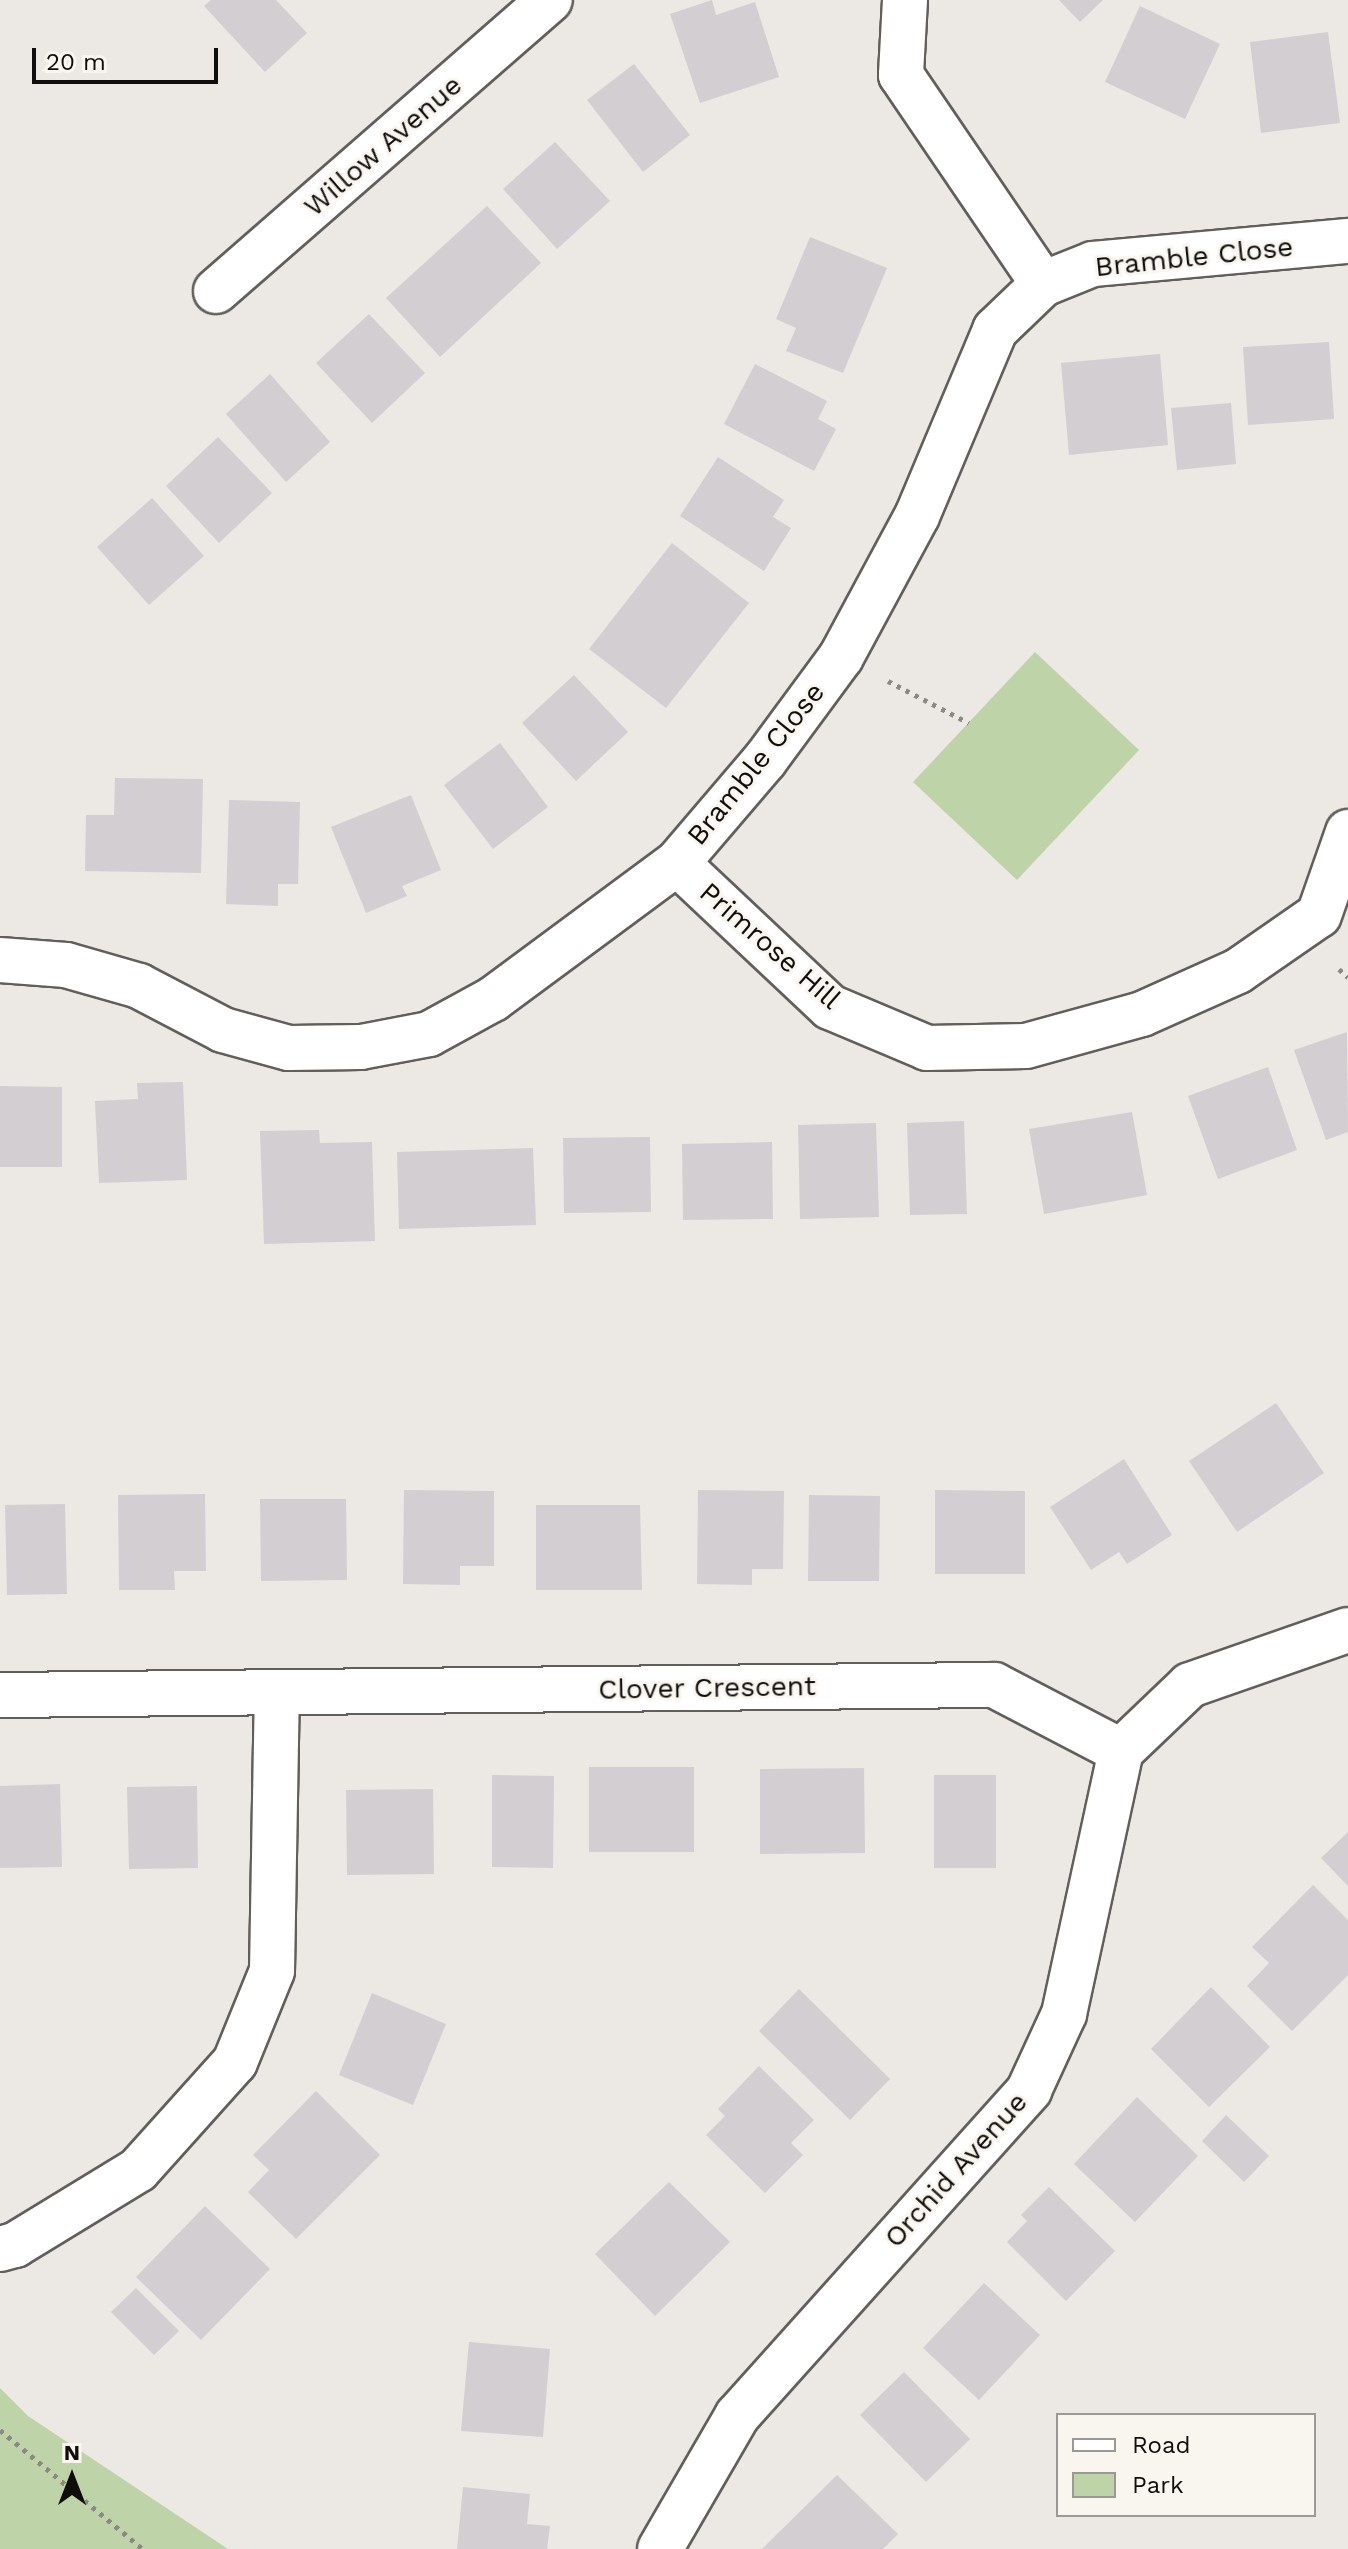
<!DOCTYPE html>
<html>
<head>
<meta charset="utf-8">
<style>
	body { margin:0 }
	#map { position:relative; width:1348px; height:2549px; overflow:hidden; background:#ece8e3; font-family:"Work Sans",sans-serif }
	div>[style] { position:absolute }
	.green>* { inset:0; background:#bfd3a9 }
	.building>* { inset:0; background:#d3ced2 }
	.path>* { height:5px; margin-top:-2.5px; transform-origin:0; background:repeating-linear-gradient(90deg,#8b8885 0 4px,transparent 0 10px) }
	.roads { filter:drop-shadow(2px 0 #625f5b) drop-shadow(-2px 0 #625f5b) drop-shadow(0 2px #625f5b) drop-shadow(0 -2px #625f5b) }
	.minor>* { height:44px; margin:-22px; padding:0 22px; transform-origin:22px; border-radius:22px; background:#fff }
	span { translate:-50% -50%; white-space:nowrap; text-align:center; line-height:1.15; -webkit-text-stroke:6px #f9f6f0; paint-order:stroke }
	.street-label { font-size:28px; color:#0f0e0c }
	.legend { position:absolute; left:1056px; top:2413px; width:260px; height:104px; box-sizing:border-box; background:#f9f6f0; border:2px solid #9b9995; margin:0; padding:10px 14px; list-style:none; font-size:24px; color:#0f0e0c }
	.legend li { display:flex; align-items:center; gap:16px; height:40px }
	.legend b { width:40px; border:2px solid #9b9995 }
	.north { position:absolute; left:32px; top:2437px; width:80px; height:80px; -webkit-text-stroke:6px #f9f6f0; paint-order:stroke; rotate:0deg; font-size:22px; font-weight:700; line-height:32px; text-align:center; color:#0f0e0c }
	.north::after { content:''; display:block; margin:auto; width:28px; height:36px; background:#0f0e0c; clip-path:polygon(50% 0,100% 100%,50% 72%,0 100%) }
	.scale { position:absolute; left:32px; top:48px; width:186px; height:36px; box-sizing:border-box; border:4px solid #0f0e0c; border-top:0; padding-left:10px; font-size:24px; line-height:28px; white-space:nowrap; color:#0f0e0c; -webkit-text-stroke:6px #f9f6f0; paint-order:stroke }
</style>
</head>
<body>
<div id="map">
	<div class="green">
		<i style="clip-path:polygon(1035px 652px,1139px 750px,1017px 880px,913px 782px)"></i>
		<i style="clip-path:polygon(0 2388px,28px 2416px,228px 2549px,0 2549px)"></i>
	</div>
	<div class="building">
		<i style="clip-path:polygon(211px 0,276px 0,307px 33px,265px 72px,204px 6px)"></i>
		<i style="clip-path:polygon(712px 0,716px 15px,755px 2px,779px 77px,700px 103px,670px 14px)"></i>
		<i style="clip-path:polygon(1059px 0,1103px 0,1080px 22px)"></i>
		<i style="clip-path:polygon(1140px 6px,1220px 44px,1185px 119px,1105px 82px)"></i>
		<i style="clip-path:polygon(1328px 32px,1340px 123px,1261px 133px,1250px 42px)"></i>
		<i style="clip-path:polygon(634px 64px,690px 135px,643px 172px,587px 100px)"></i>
		<i style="clip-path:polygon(555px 142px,610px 201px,557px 249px,503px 189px)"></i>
		<i style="clip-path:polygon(487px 206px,541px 263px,440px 357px,386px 298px)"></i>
		<i style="clip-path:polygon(810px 237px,887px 268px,843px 373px,786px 351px,796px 328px,776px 319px)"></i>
		<i style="clip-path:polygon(369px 314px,425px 373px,372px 423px,316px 363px)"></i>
		<i style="clip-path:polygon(1329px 342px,1334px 419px,1248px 425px,1243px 347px)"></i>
		<i style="clip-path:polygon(1160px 354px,1168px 445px,1069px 455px,1061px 363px)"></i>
		<i style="clip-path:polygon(755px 364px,827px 401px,818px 419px,836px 429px,814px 471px,724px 424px)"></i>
		<i style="clip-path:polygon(270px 374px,330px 442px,286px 482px,226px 414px)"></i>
		<i style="clip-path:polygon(1231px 403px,1236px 464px,1177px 470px,1171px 408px)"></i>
		<i style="clip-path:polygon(218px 437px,272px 493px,219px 543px,166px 486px)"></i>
		<i style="clip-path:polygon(718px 457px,784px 500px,773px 517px,791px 528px,764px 571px,680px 516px)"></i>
		<i style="clip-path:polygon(152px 498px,204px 556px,149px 605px,97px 547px)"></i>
		<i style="clip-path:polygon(672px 543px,749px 603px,666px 708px,589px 649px)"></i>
		<i style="clip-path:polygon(574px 675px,628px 732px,576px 781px,522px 723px)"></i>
		<i style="clip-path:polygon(500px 743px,548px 807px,493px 849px,444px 785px)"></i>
		<i style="clip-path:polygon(115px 778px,203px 779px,201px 873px,85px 871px,86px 815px,114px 815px)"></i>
		<i style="clip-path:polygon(411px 795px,441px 870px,402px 886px,407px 896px,366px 913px,331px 827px)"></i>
		<i style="clip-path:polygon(229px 800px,300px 802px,298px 884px,278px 884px,278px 906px,226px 904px)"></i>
		<i style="clip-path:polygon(1347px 1032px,1348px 1132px,1326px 1140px,1294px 1050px)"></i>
		<i style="clip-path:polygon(1268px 1067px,1297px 1150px,1218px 1179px,1188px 1096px)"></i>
		<i style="clip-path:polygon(183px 1082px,187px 1180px,99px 1183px,95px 1101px,138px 1099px,137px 1083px)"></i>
		<i style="clip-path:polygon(0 1086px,62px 1087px,62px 1167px,0 1167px)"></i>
		<i style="clip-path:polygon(1132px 1112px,1147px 1195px,1044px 1214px,1029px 1129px)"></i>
		<i style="clip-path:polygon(964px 1121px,967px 1214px,910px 1215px,907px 1123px)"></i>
		<i style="clip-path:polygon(876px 1123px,879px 1217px,800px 1219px,798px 1125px)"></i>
		<i style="clip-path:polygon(319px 1130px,320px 1143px,372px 1142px,375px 1241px,264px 1244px,260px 1131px)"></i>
		<i style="clip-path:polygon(650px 1137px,651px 1212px,564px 1213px,563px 1138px)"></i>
		<i style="clip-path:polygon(772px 1142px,773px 1219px,683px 1220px,682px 1144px)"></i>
		<i style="clip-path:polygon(533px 1148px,536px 1225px,399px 1229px,397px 1152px)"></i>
		<i style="clip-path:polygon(1276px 1403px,1324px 1473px,1237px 1532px,1189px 1461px)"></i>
		<i style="clip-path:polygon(1124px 1459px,1172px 1535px,1127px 1564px,1119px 1552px,1091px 1570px,1050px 1507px)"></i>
		<i style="clip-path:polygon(404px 1490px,494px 1491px,494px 1566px,460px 1566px,460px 1585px,403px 1584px)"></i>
		<i style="clip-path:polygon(698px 1490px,784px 1491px,783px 1569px,752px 1569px,752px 1585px,697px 1584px)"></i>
		<i style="clip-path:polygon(935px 1490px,1025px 1491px,1025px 1574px,935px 1574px)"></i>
		<i style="clip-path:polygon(205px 1494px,206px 1571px,174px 1571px,175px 1590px,119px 1590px,118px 1495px)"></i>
		<i style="clip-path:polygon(809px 1495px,880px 1496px,879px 1581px,808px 1581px)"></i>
		<i style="clip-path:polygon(260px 1499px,346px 1499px,347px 1580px,261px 1581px)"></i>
		<i style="clip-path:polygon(65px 1504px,67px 1594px,7px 1595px,5px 1505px)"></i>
		<i style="clip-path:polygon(536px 1505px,640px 1505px,642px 1590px,536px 1590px)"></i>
		<i style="clip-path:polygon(589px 1767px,694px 1767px,694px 1852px,589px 1852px)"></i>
		<i style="clip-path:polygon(864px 1768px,865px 1853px,760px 1854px,760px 1769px)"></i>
		<i style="clip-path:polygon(492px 1775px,554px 1776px,553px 1868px,492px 1867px)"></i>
		<i style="clip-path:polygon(934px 1775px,996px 1775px,996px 1868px,934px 1868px)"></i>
		<i style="clip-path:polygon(60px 1784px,62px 1867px,0 1868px,0 1786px)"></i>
		<i style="clip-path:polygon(197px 1786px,198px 1868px,129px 1869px,127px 1787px)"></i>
		<i style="clip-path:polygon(433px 1789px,434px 1874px,347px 1875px,346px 1790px)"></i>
		<i style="clip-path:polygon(1348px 1832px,1348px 1886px,1321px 1858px)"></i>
		<i style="clip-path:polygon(1313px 1885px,1348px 1920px,1348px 1975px,1292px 2031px,1247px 1986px,1269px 1963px,1252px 1947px)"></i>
		<i style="clip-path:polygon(1211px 1987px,1270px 2047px,1209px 2107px,1151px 2049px)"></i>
		<i style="clip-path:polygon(799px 1989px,890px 2079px,850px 2120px,759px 2031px)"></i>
		<i style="clip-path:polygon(372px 1993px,446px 2024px,413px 2105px,339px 2075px)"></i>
		<i style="clip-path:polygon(759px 2066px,814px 2120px,791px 2143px,803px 2155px,765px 2193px,706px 2135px,725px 2116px,718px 2109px)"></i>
		<i style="clip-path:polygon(316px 2091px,380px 2155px,296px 2239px,248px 2192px,269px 2170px,253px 2155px)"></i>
		<i style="clip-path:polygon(1137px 2097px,1198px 2156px,1135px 2222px,1074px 2164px)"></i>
		<i style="clip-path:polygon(1226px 2115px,1269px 2156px,1244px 2182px,1202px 2141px)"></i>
		<i style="clip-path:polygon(669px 2182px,730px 2242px,655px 2316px,595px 2254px)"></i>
		<i style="clip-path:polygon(1049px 2187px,1115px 2251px,1066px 2301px,1007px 2242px,1027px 2221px,1021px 2215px)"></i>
		<i style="clip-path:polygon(205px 2206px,270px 2269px,201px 2340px,136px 2277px)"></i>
		<i style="clip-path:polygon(984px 2283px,1040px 2335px,979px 2400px,923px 2348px)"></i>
		<i style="clip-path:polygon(136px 2288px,179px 2331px,154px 2355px,111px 2312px)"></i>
		<i style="clip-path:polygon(469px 2342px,550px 2349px,543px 2437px,461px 2431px)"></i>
		<i style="clip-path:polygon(904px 2372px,970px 2439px,926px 2482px,860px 2415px)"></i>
		<i style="clip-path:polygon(837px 2475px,898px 2534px,883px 2549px,762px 2549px)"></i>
		<i style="clip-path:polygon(463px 2487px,530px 2494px,527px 2524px,550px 2526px,547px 2549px,457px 2549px)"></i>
	</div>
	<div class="path">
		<i style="left:888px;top:681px;width:91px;rotate:27.4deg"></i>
		<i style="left:1339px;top:969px;width:12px;rotate:42deg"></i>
		<i style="left:0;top:2430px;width:186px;rotate:39.8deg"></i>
	</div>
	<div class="roads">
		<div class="minor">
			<i style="left:905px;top:0;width:75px;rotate:93.1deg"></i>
			<i style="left:901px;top:75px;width:253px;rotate:55.8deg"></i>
			<i style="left:216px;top:291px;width:443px;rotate:-41.1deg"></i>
			<i style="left:677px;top:863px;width:210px;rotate:43.3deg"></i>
			<i style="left:830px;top:1007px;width:105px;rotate:22.9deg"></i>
			<i style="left:927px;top:1048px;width:99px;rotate:-1.2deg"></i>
			<i style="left:1026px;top:1046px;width:120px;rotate:-15.4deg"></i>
			<i style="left:1142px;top:1014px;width:105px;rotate:-24.1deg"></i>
			<i style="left:1238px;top:971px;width:98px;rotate:-34.7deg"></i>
			<i style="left:1319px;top:915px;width:88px;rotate:-70.7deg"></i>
			<i style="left:0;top:960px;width:66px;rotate:4.3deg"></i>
			<i style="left:66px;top:965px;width:76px;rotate:16deg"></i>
			<i style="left:139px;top:986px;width:95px;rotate:27.6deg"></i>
			<i style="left:223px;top:1030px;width:68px;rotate:15.3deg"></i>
			<i style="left:289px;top:1048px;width:72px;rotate:-0.8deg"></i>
			<i style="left:361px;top:1047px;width:69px;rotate:-10.8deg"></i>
			<i style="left:429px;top:1034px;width:73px;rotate:-28.7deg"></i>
			<i style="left:493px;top:999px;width:229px;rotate:-36.5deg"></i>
			<i style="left:677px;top:863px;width:135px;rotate:-49.5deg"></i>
			<i style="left:765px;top:760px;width:128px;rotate:-53.6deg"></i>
			<i style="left:841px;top:657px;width:160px;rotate:-61.7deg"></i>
			<i style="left:917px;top:516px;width:202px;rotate:-67.2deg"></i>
			<i style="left:995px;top:330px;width:66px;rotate:-43.8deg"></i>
			<i style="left:1043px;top:284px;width:54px;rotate:-21.8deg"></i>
			<i style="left:1093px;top:264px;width:256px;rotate:-5.2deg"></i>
			<i style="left:0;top:1695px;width:994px;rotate:-0.58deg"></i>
			<i style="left:994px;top:1685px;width:143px;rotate:27.5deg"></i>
			<i style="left:0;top:2249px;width:16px;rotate:-15deg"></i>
			<i style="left:15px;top:2245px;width:144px;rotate:-31.4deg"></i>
			<i style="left:138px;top:2170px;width:145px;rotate:-48.1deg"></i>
			<i style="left:235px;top:2062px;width:98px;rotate:-67.9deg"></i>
			<i style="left:272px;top:1971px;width:279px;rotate:-89deg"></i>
			<i style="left:660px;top:2549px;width:154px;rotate:-59.9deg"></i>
			<i style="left:737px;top:2416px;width:438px;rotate:-48.1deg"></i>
			<i style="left:1029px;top:2090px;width:84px;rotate:-65.3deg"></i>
			<i style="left:1064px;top:2014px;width:269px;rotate:-77.8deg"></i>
			<i style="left:1121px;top:1751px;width:95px;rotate:-43.7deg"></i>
			<i style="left:1190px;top:1685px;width:167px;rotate:-19.2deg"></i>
		</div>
	</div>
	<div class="street-label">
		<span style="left:383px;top:146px;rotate:-41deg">Willow Avenue</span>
		<span style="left:1194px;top:257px;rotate:-6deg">Bramble Close</span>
		<span style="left:756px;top:764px;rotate:-51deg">Bramble Close</span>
		<span style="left:770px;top:946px;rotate:41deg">Primrose Hill</span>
		<span style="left:707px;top:1688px;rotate:-1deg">Clover Crescent</span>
		<span style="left:956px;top:2170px;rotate:-48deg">Orchid Avenue</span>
	</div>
	<ul class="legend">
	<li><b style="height:10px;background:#fff"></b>Road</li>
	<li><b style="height:22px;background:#bfd3a9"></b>Park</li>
	</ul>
	<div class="north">N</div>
	<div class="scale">20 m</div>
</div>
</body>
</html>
